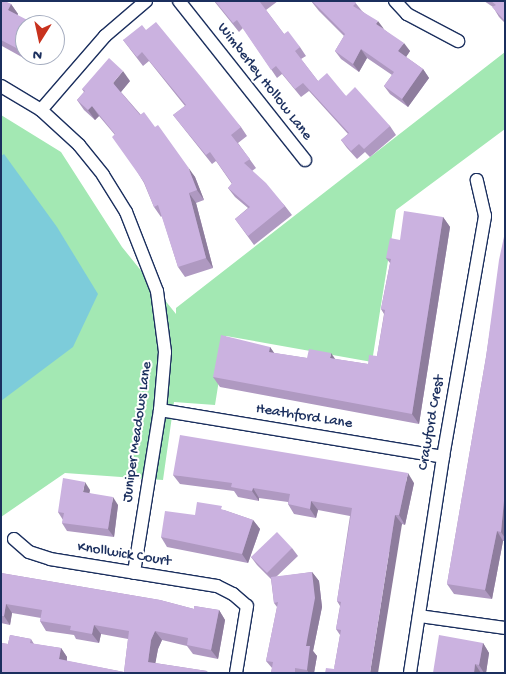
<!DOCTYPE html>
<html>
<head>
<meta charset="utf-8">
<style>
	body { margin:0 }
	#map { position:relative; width:506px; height:674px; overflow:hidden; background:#fff; font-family:"Gochi Hand",sans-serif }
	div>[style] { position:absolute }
	.green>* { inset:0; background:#a3e8b3 }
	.water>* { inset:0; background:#7dccda }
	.roads { filter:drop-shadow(1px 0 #1b2f5e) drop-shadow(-1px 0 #1b2f5e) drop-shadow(0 1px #1b2f5e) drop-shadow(0 -1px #1b2f5e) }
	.street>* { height:12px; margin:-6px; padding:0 6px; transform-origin:6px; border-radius:6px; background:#fff }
	.wall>* { inset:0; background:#af99c1 }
	.shaded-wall>* { inset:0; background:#8e7d9d }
	.building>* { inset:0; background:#cbb2e0 }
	span { translate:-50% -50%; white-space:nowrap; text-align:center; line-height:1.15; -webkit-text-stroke:4px #fff; paint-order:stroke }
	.street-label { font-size:15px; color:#1b2f5e }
	.frame { position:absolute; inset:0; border:2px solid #1b2f5e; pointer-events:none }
	.north { position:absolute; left:15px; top:15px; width:50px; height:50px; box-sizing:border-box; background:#fff; border:1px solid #a4acbf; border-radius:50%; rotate:190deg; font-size:14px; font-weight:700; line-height:20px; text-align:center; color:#1b2f5e }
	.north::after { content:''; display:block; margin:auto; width:18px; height:22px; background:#c8321e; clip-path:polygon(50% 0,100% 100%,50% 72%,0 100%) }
</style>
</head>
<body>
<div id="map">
	<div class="green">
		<i style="clip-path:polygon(505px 52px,505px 129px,396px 210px,372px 362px,226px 336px,215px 405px,174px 402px,163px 480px,65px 473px,1px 517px,1px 115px,61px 152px,122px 247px,176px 314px,176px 308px)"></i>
	</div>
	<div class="water">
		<i style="clip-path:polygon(4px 154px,57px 227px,98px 294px,73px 347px,1px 401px,1px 156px)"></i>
	</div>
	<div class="roads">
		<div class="street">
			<i style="left:179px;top:1px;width:203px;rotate:51.6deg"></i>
			<i style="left:395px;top:1px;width:18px;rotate:47deg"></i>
			<i style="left:407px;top:14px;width:58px;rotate:27.9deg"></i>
			<i style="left:1px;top:86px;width:47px;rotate:31deg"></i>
			<i style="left:41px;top:110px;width:52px;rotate:42.6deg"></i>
			<i style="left:79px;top:145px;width:38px;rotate:51deg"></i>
			<i style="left:103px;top:175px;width:44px;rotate:58.1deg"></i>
			<i style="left:126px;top:212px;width:85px;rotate:68.6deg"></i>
			<i style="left:157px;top:291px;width:62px;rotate:82.5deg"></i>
			<i style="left:165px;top:352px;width:58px;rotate:94.9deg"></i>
			<i style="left:160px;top:410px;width:165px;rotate:99.1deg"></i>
			<i style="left:41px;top:110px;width:98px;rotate:-49.1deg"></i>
			<i style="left:105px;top:36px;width:54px;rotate:-40.5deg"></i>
			<i style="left:160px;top:410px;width:287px;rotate:9.4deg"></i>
			<i style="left:14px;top:539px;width:20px;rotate:41deg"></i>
			<i style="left:29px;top:552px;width:22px;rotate:18deg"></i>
			<i style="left:50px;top:559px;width:169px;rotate:9.2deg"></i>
			<i style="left:217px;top:586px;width:18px;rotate:27deg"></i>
			<i style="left:233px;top:594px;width:18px;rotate:41deg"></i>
			<i style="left:247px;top:606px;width:68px;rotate:99.3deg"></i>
			<i style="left:419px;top:616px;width:87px;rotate:7.9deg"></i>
			<i style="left:410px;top:673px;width:219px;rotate:-81.3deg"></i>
			<i style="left:443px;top:457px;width:245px;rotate:-80.1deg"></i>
			<i style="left:485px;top:216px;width:37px;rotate:-103deg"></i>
		</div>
	</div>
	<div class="wall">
		<i style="clip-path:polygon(1px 1px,11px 4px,18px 14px,17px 15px,25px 25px,25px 55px,32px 55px,29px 61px,2px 46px,1px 48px)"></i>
		<i style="clip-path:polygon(214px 1px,278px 1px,266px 10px,284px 34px,300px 47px,306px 56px,301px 59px,318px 81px,346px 96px,390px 126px,396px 135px,370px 157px,365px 152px,357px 159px,347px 148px,341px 140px,348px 134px,309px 91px,301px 97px,282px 74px,277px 78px,243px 28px,239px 32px)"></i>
		<i style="clip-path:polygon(311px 1px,354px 1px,362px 11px,410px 51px,406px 57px,423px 69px,429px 78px,408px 107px,390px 94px,384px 86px,392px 75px,367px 58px,359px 72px,341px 59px,335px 51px,344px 36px,319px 11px)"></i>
		<i style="clip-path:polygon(484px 1px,505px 1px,505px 23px,499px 17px,493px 7px)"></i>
		<i style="clip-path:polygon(146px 30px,241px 127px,247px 136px,238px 143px,256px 168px,252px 171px,285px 206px,292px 215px,254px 245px,235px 219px,248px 208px,235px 197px,228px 188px,232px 184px,216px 161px,212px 164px,173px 115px,185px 106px,149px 61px,143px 66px,123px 40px)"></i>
		<i style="clip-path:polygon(130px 81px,121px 92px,195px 177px,204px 200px,196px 203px,213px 268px,185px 277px,178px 267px,162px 216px,161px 217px,154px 207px,144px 183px,115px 135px,99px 116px,95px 120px,84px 110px,77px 100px,84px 92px,82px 89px)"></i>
		<i style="clip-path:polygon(443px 217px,450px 227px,419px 424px,220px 387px,213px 377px,270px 347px,274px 353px,307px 358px,335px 359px,368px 364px,377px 356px,384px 314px,381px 309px,390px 263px,386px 258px,400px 240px)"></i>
		<i style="clip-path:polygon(505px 232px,505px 541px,503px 541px,492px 599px,454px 594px,447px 584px,486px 357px)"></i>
		<i style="clip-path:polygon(173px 475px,414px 483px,405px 525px,402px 524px,334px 669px,340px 635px,336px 629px,340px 606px,337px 601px,350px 516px,318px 510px,316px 518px,294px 514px,288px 504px,288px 502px,259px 498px,259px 501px,238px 497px,234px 491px,180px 484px)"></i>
		<i style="clip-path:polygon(90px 490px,89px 493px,118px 505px,114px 537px,67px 531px,62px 523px,63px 520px,58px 512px)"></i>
		<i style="clip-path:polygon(224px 510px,253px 520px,260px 529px,248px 563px,167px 547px,161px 537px,195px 515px)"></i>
		<i style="clip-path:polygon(292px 548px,298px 556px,276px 577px,312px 572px,319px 581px,322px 607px,313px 651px,317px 656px,314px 673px,271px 673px,272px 668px,266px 661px,277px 607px,274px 603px,271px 579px,257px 565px,251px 557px)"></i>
		<i style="clip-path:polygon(1px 573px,160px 600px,194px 609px,194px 606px,219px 610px,225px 620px,218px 659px,193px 654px,187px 646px,162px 640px,158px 649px,155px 663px,207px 671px,208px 673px,1px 673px,1px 643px,8px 644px,10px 635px,31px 639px,34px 644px,61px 648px,67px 657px,67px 661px,124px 672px,128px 639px,101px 634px,99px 643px,76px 639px,74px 635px,46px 631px,40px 621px,41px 618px,12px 613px,10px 625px,1px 623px)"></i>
		<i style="clip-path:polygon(483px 643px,489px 653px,486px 673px,433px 673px)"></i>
	</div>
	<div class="shaded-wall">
		<i style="clip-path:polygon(11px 4px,18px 14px,15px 20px,8px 10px)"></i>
		<i style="clip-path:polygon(378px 21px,384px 29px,376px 24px)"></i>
		<i style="clip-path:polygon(404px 43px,410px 51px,404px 60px,398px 51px)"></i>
		<i style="clip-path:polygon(25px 46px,25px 55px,22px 51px)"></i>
		<i style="clip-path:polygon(361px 49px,367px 58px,359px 72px,353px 64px)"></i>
		<i style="clip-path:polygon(25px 55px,32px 55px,29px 61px)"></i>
		<i style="clip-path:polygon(423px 69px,429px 78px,408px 107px,402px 99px)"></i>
		<i style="clip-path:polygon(123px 71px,130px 81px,120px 93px,113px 83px)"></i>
		<i style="clip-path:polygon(92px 106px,99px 116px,95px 120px,88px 110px)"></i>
		<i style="clip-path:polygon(188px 167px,195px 177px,204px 200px,197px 190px)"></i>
		<i style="clip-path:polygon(189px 193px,196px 203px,213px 268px,206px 258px)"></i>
		<i style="clip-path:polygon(443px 217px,450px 227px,419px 424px,412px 414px)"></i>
		<i style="clip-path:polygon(270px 347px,277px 357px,269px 352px)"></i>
		<i style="clip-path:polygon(331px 353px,338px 363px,330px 358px)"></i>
		<i style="clip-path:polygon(408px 473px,414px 483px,405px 525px,399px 515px)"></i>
		<i style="clip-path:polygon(85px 482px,90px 490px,88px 500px,83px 492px)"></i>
		<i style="clip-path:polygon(253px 488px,259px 498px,259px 501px,252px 491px)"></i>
		<i style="clip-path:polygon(505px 490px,505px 538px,501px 532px)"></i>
		<i style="clip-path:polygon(113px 497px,118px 505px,114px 537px,108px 529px)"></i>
		<i style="clip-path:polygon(311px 501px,318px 510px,316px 518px,310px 509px)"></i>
		<i style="clip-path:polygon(395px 515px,402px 524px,378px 673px,370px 673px)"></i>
		<i style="clip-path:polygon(253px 520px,260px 529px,248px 563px,242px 554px)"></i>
		<i style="clip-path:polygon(497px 531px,503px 541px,492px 599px,485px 590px)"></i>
		<i style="clip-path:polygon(312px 572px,319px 581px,322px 607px,313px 651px,317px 656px,314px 673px,309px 673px,307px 670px,306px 646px)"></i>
		<i style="clip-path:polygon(6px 604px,12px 613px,10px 625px,4px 616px)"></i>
		<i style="clip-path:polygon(219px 610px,225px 620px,218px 659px,211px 650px)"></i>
		<i style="clip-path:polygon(94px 625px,101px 634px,99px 643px,92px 634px)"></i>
		<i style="clip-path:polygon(155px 631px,162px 640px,158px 649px,154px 671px,148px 662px,151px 640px)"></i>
		<i style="clip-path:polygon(483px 643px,489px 653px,486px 673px,484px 673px,479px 665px)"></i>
		<i style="clip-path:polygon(61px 648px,67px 657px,66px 668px,59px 659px)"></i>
		<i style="clip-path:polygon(475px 664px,481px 673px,474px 673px)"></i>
	</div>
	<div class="building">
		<i style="clip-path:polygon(1px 1px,5px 1px,11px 4px,8px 10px,37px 25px,25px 25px,25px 46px,22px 51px,1px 40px)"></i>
		<i style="clip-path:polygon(215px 1px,261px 1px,260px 2px,284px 34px,288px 31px,300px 47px,295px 51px,318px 81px,327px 73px,346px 96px,355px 87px,390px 126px,364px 149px,359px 144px,351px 151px,341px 140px,349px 133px,303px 83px,295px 89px,276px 66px,271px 70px,237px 20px,233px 23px)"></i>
		<i style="clip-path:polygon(312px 1px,354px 1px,356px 3px,353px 6px,378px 21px,376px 24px,404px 43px,398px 51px,423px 69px,402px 99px,384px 86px,394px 72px,361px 49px,353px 64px,335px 51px,345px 34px)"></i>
		<i style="clip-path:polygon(491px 1px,505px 1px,505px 21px,492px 7px,496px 5px)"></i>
		<i style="clip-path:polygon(156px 22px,202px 78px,241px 127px,231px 135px,250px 159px,244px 163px,266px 183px,285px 206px,248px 236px,235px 219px,250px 207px,228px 188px,232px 183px,210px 152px,206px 155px,173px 115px,186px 105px,142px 52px,137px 57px,123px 40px,142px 25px,146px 30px)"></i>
		<i style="clip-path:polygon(109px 58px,123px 71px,113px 83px,140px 115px,144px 112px,155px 127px,158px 125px,188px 167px,197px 190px,189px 193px,206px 258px,178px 267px,158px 205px,154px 207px,144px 182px,112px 137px,115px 134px,92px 106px,88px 110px,77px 100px,85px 91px,82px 89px)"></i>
		<i style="clip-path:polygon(404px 211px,443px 217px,412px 414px,213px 377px,221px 335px,270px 347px,269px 352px,307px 358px,309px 349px,331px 353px,330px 358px,368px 364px,369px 355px,377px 356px,385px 310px,381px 309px,391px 259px,386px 258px,390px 238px,400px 240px)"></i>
		<i style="clip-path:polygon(505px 232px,505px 490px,501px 532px,497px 531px,485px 590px,447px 584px,486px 357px,499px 260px)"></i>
		<i style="clip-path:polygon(180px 435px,408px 473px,399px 515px,395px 515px,370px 673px,325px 673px,326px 668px,334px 669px,341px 630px,336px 629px,341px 602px,337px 601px,352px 508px,311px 501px,310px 509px,288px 504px,290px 494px,253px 488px,252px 491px,231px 487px,232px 483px,173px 475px)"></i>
		<i style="clip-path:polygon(63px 478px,85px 482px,83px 492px,113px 497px,108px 529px,62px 523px,64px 513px,58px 512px)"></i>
		<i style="clip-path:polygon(197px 502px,222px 506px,221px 509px,253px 520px,242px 554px,161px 537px,165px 511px,195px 515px)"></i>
		<i style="clip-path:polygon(277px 532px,292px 548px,267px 573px,251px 557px)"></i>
		<i style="clip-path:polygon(312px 572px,315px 598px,306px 646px,310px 646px,307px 670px,295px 668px,295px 673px,271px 673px,273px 662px,266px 661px,278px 602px,274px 603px,271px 577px)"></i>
		<i style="clip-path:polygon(1px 573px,160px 600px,194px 609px,194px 606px,219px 610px,211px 650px,187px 645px,188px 638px,155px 631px,151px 640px,148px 662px,207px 671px,207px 673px,1px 673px,1px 643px,8px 644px,10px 635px,31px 639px,30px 643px,61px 648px,59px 659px,124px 672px,129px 631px,94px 625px,92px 634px,70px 630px,71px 626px,40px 621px,42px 610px,6px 604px,4px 616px,1px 616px)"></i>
		<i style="clip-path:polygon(439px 635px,483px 643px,479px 665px,475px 664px,474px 673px,433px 673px)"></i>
	</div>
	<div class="street-label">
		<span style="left:264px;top:82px;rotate:52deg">Wimberley Hollow Lane</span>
		<span style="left:304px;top:417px;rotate:9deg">Heathford Lane</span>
		<span style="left:432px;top:423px;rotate:-80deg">Crawford Crest</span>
		<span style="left:138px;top:432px;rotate:-82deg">Juniper Meadows Lane</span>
		<span style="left:124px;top:555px;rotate:9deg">Knollwick Court</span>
	</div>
	<div class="frame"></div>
	<div class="north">N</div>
</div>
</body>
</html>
